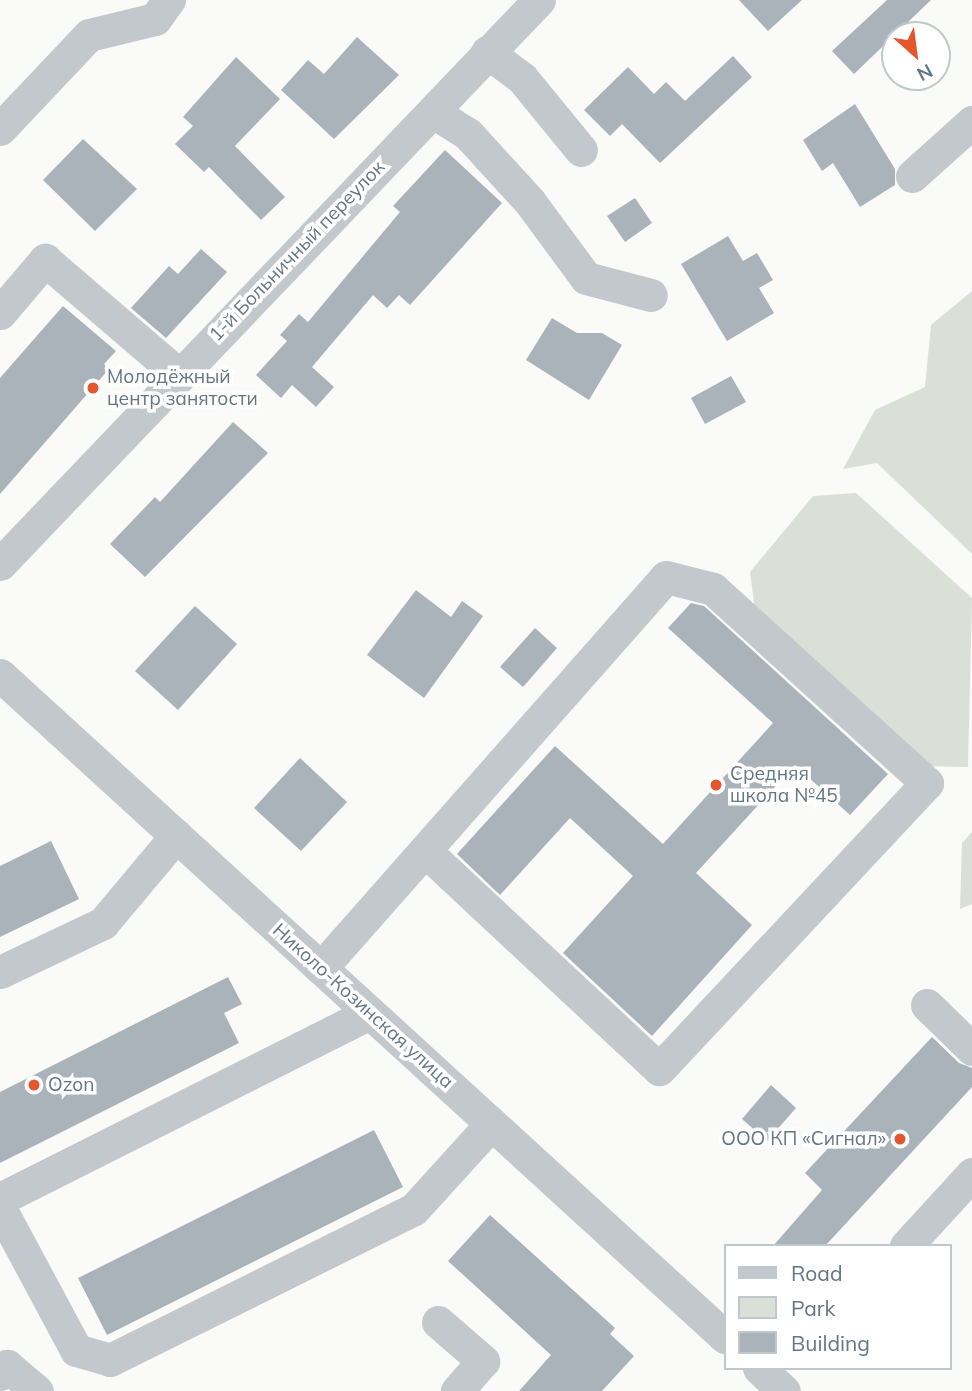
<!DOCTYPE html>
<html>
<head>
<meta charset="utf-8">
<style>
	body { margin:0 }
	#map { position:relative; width:972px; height:1391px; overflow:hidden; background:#fafaf8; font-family:Mulish,sans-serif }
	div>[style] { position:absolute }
	.green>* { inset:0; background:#dadfd7 }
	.building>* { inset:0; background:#aab3b9 }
	.minor>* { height:33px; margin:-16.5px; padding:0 16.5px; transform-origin:16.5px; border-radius:16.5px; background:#c3c8cc }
	.dots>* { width:19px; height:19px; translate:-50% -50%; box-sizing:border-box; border:4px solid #fff; border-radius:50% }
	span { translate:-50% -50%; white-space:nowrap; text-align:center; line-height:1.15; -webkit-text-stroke:7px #fff; paint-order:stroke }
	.street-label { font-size:19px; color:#657683 }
	.poi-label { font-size:19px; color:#657683 }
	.left { translate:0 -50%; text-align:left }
	.right { translate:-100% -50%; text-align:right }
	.legend { position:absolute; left:724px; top:1244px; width:228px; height:126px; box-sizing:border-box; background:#fff; border:2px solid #c1c8cd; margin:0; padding:9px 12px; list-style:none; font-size:21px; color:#657683 }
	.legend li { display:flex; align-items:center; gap:14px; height:35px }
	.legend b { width:35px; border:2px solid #c1c8cd }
	.north { position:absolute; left:881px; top:21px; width:70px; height:70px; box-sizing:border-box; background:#fff; border:2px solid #c1c8cd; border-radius:50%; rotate:152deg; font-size:19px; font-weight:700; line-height:28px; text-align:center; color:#657683 }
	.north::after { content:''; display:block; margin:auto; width:24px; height:32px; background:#e4572e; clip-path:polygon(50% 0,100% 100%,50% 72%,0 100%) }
</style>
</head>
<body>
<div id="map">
	<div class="green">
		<i style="clip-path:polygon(972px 291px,972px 554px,877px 463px,843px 469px,875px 410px,925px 387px,931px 325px)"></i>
		<i style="clip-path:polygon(856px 493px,972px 598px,968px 767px,922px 766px,755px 610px,750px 572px,813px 496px)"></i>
		<i style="clip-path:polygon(972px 832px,972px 904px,960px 909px,962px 843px)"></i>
	</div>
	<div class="building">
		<i style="clip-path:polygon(739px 0,802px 0,768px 31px)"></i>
		<i style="clip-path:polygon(887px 0,931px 0,854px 74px,832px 51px)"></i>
		<i style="clip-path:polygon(357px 37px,399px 75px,334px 139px,281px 90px,308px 60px,324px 74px)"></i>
		<i style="clip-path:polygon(733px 56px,752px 77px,660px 163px,622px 124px,610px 136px,584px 110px,628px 67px,654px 94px,666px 82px,685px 101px)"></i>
		<i style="clip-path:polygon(236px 57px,280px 99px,235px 146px,285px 197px,261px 220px,209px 167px,204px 172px,175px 144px,193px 126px,183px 117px)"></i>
		<i style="clip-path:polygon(855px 104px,895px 169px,895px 185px,860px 207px,833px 163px,822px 171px,803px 140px)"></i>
		<i style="clip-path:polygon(83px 139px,137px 189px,95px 231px,43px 180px)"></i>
		<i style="clip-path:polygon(445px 150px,502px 203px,410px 305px,399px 295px,387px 308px,373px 295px,312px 367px,334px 387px,316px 407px,292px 385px,281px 398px,256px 375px,287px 341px,280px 335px,299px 314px,308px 322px,400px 212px,393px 206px)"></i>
		<i style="clip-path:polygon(635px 198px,652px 223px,625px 242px,607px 216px)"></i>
		<i style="clip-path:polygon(728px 236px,743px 261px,757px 253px,773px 280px,759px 288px,774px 313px,727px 341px,681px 264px)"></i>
		<i style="clip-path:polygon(201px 249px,227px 272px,166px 338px,131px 308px,169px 266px,178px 274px)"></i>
		<i style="clip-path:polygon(63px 306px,116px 351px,104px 364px,109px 369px,0 494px,0 378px)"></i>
		<i style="clip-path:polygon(552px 318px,577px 333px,602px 333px,622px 345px,589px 400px,526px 360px)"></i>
		<i style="clip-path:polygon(731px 376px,746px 402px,705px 424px,691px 398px)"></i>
		<i style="clip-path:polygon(233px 422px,268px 453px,145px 577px,110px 544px,155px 497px,160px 502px)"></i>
		<i style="clip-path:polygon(416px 590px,451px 617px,462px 601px,483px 616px,424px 698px,367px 655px)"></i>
		<i style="clip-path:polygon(691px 603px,704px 606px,888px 774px,850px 815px,795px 765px,696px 873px,752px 925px,652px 1036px,563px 953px,633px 876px,570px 818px,500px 895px,457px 854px,555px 746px,663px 844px,773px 723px,668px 628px)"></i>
		<i style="clip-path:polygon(195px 606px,237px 644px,178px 710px,135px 671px)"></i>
		<i style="clip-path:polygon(535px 628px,557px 648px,523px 687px,500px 667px)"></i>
		<i style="clip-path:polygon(300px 758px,347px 802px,301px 851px,254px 808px)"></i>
		<i style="clip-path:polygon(51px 841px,79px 899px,0 937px,0 866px)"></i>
		<i style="clip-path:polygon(228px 977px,242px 1004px,224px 1013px,239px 1043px,0 1163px,0 1092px)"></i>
		<i style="clip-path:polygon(932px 1037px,959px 1063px,972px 1068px,972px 1087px,825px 1246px,773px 1246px,822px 1190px,805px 1173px)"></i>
		<i style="clip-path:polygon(771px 1085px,796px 1108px,767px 1141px,742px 1119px)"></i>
		<i style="clip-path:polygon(374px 1130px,403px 1187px,107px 1335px,78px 1278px)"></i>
		<i style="clip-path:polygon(490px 1215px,615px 1328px,610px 1334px,634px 1356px,602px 1391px,519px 1391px,551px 1355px,448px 1261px)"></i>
	</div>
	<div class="minor">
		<i style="left:487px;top:52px;width:44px;rotate:36.6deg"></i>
		<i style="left:522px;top:78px;width:93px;rotate:50.7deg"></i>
		<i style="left:433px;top:112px;width:41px;rotate:32.2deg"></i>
		<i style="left:468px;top:134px;width:92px;rotate:47.6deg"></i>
		<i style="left:530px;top:202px;width:94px;rotate:53.6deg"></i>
		<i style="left:586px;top:278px;width:67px;rotate:14.7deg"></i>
		<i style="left:0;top:129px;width:129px;rotate:-46.6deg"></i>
		<i style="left:89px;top:35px;width:68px;rotate:-13.6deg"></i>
		<i style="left:155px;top:19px;width:24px;rotate:-54deg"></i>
		<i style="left:912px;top:176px;width:81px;rotate:-42deg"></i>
		<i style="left:0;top:313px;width:70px;rotate:-49.7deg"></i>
		<i style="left:45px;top:260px;width:174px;rotate:40.6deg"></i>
		<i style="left:0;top:564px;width:780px;rotate:-46.3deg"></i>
		<i style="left:0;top:675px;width:982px;rotate:42.4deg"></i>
		<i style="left:321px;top:968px;width:521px;rotate:-48.58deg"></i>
		<i style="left:666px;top:577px;width:49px;rotate:14.3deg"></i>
		<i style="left:713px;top:589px;width:289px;rotate:42.2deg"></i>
		<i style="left:927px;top:783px;width:392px;rotate:133.1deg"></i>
		<i style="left:659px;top:1069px;width:317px;rotate:-137deg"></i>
		<i style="left:0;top:972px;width:114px;rotate:-25.4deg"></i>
		<i style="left:103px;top:923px;width:114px;rotate:-50deg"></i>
		<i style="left:927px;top:1005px;width:63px;rotate:44.4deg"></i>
		<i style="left:0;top:1199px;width:414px;rotate:-26.7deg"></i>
		<i style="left:0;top:1208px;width:161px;rotate:61.8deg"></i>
		<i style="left:76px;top:1350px;width:35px;rotate:16deg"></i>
		<i style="left:110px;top:1360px;width:339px;rotate:-26.4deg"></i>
		<i style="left:414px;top:1209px;width:115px;rotate:-47.8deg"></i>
		<i style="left:906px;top:1246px;width:98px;rotate:-47.5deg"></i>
		<i style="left:438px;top:1322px;width:60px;rotate:40.9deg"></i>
		<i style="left:483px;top:1361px;width:40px;rotate:131deg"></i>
		<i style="left:759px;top:1368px;width:34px;rotate:43deg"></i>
		<i style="left:0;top:1374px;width:11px;rotate:-49deg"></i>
		<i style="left:7px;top:1366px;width:39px;rotate:40deg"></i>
	</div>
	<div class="dots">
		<i style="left:93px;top:388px;background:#e4572e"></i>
		<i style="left:716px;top:785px;background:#e4572e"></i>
		<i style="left:34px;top:1085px;background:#e4572e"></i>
		<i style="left:900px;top:1139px;background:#e4572e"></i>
	</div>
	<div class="street-label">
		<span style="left:297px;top:251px;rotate:-46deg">1-й Больничный переулок</span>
		<span style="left:363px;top:1006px;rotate:42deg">Николо-Козинская улица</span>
	</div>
	<div class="poi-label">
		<span class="left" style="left:107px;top:388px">Молодёжный<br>центр занятости</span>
		<span class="left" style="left:730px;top:785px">Средняя<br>школа №45</span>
		<span class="left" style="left:48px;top:1085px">Ozon</span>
		<span class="right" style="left:886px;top:1139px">ООО КП «Сигнал»</span>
	</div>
	<ul class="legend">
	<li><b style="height:9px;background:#c3c8cc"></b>Road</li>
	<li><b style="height:19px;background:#dadfd7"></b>Park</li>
	<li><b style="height:19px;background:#aab3b9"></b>Building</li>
	</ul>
	<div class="north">N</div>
</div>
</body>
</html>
